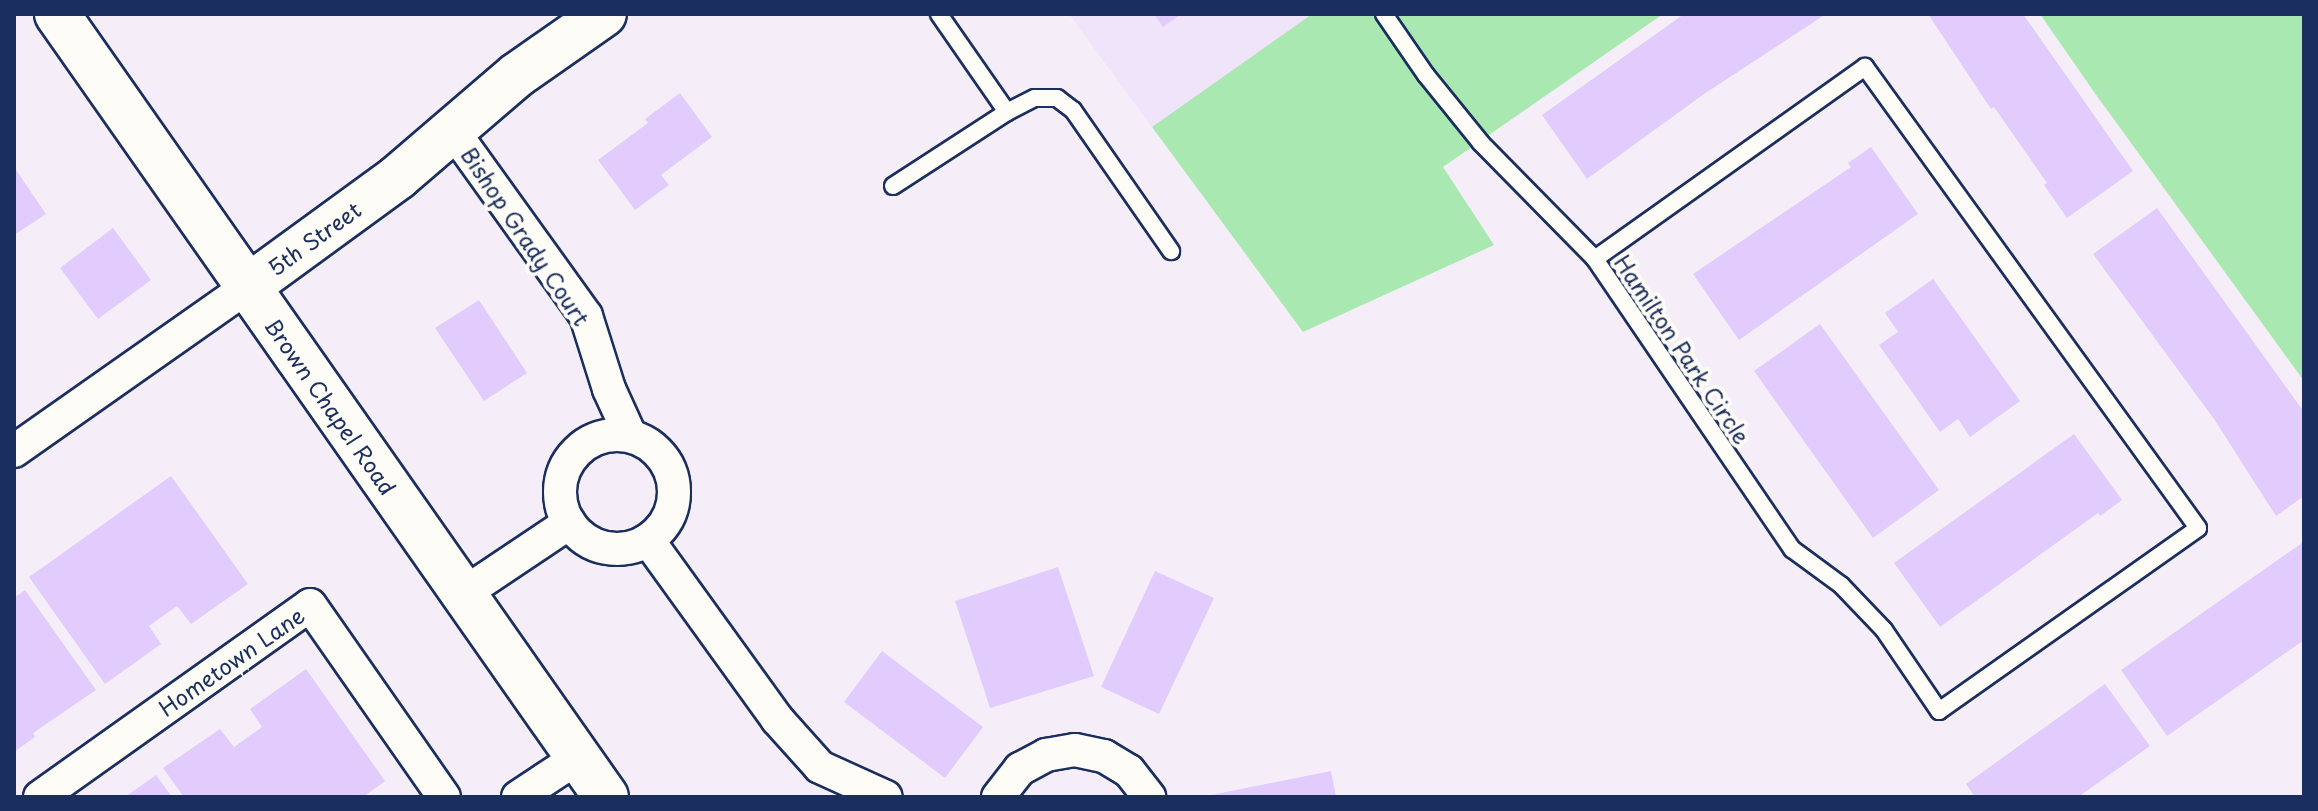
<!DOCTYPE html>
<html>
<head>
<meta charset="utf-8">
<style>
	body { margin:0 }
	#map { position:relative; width:2318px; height:811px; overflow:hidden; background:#f5eef9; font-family:"Playpen Sans",sans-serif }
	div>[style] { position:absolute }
	.built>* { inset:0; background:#efe4fa }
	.green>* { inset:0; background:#a9e9b1 }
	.building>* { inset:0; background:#e1ccfd }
	.roads { filter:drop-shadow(2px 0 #1b2f5e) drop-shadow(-2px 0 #1b2f5e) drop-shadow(0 2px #1b2f5e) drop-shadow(0 -2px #1b2f5e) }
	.lane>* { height:16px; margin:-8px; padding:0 8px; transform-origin:8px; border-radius:8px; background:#fdfcf7 }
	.street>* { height:32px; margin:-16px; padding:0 16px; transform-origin:16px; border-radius:16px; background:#fdfcf7 }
	.street>.ring { margin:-16px; padding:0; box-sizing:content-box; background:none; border:32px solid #fdfcf7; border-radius:50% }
	.secondary>* { height:44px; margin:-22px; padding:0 22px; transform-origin:22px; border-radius:22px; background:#fdfcf7 }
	span { translate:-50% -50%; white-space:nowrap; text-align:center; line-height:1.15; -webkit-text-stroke:8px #fdfcf7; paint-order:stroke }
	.street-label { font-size:22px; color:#1b2f5e }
	.frame { position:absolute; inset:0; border:16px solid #1b2f5e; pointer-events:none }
</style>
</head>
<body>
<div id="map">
	<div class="built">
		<i style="clip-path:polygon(1069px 14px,1312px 14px,1152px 127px)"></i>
	</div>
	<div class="green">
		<i style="clip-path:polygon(1312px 14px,1663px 14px,1443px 167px,1494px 245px,1303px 332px,1152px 127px)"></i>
		<i style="clip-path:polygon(2040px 14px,2304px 14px,2304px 381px,2094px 92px)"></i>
	</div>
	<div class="building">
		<i style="clip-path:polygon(1154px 14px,1181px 14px,1163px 27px)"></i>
		<i style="clip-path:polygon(1684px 14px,1826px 14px,1704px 94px,1587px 179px,1542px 115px)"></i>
		<i style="clip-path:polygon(1928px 14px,2023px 14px,2133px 171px,2067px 218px,2044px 185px,2047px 183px,1994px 107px,1991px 109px)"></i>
		<i style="clip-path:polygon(680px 93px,712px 137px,661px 175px,669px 185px,635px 210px,598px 160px,648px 123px,645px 119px)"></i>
		<i style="clip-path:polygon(1871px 147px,1918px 214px,1739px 340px,1693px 274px,1851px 167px,1848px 163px)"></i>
		<i style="clip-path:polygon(14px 167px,46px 214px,14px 235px)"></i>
		<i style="clip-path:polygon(2157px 208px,2304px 412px,2304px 496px,2276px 516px,2214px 419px,2093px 254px)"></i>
		<i style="clip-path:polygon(113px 228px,151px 280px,98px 319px,60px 268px)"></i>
		<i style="clip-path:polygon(1933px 279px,2020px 401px,1970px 437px,1958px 419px,1940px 432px,1879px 345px,1898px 332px,1885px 313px)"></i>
		<i style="clip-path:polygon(479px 300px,527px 373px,484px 401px,435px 328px)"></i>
		<i style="clip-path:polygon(1820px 324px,1939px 490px,1873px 538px,1754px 371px)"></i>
		<i style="clip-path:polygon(2074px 434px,2122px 500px,2100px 516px,2098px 513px,1940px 627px,1894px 563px)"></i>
		<i style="clip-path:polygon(171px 476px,248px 584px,191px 624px,177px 606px,149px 626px,161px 644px,105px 684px,29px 577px)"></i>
		<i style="clip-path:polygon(2302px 543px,2304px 640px,2167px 736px,2121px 670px)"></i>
		<i style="clip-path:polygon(1058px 567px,1094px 676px,990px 708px,955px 601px)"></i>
		<i style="clip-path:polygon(1155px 571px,1214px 598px,1159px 714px,1101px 687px)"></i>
		<i style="clip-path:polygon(25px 590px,96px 690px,33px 733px,35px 737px,14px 752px,14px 598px)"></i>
		<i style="clip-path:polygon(882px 651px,983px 727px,945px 778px,844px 702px)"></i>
		<i style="clip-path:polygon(306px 669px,385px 781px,363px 797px,184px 797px,163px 768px,220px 729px,234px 747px,262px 727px,250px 709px)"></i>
		<i style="clip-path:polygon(2105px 684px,2150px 746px,2078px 797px,1975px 797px,1966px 784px)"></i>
		<i style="clip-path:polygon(1331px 771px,1336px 797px,1206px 797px,1206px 796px)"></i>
		<i style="clip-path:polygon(156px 775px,172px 797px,125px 797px)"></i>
	</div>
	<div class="roads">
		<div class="lane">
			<i style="left:1384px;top:14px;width:74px;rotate:55.5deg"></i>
			<i style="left:1426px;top:75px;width:87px;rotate:51deg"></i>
			<i style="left:1481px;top:143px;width:163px;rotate:45.5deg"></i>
			<i style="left:1595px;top:259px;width:351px;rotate:55.8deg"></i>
			<i style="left:1792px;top:549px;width:61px;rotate:36.3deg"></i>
			<i style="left:1841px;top:585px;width:62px;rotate:46.3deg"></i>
			<i style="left:1884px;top:630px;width:98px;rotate:55.8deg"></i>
			<i style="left:1939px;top:711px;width:317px;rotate:-35.2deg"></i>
			<i style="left:2198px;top:528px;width:569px;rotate:-125.84deg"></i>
			<i style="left:1865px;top:67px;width:331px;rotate:144.6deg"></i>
			<i style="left:1007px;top:112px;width:31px;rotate:-27deg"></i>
			<i style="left:1035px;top:98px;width:22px"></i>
			<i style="left:1057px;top:98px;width:20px;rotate:37deg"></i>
			<i style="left:1073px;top:110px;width:172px;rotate:55.2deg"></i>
			<i style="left:893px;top:186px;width:136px;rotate:-33deg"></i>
			<i style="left:1007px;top:112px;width:119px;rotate:-124.8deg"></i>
		</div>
		<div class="street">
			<i style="left:451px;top:128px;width:231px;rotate:54.3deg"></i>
			<i style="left:586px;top:316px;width:77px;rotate:72.5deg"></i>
			<i style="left:609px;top:389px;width:51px;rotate:65.5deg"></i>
			<i class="ring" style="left:560px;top:435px;width:82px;height:82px"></i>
			<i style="left:14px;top:451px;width:284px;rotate:-35.1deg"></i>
			<i style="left:648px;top:540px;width:221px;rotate:54.2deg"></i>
			<i style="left:777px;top:719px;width:64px;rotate:48.1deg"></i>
			<i style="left:820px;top:767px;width:72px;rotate:24.4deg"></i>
			<i style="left:463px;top:594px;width:128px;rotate:-33.8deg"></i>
			<i style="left:40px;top:797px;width:331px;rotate:-35.4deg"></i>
			<i style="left:310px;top:605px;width:234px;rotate:55.1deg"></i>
			<i style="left:518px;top:797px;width:73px;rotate:-33.3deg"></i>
			<i style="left:998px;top:797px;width:36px;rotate:-52deg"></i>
			<i style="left:1020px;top:769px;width:30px;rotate:-28deg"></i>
			<i style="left:1046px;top:755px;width:29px;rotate:-10deg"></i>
			<i style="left:1075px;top:750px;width:30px;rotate:12deg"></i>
			<i style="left:1104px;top:756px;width:29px;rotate:31deg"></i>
			<i style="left:1129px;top:771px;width:33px;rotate:52deg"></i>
		</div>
		<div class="secondary">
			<i style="left:57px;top:14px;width:956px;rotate:54.96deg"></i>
			<i style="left:246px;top:288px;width:188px;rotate:-36.1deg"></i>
			<i style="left:398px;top:177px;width:157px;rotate:-40.6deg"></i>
			<i style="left:517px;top:75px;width:106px;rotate:-35deg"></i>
		</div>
	</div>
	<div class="street-label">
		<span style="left:526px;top:236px;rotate:56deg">Bishop Grady Court</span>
		<span style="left:314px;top:238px;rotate:-36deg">5th Street</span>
		<span style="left:1683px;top:349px;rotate:56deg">Hamilton Park Circle</span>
		<span style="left:331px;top:406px;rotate:55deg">Brown Chapel Road</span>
		<span style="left:231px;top:661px;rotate:-35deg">Hometown Lane</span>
	</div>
	<div class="frame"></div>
</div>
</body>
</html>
